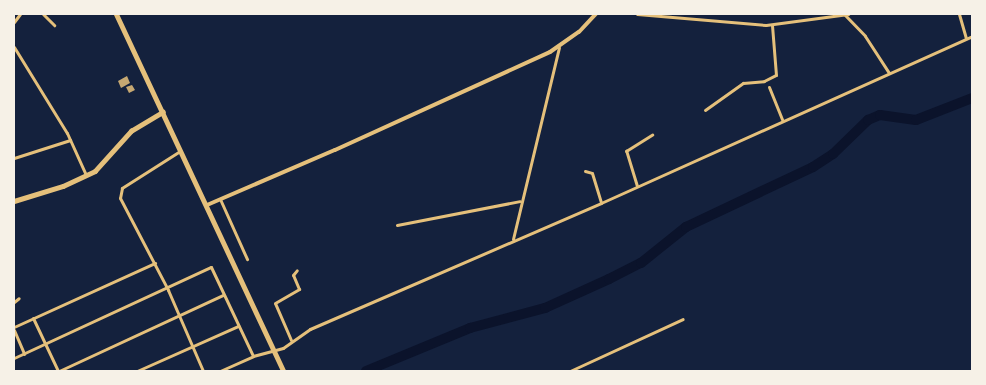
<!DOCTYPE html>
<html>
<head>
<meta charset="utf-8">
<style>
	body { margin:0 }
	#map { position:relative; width:986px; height:385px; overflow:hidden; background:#14213d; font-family:"Public Sans",sans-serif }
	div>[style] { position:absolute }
	.river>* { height:10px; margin:-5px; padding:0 5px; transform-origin:5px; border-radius:5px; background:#0b132b }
	.building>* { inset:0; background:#c6a872 }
	.minor>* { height:3px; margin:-1.5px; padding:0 1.5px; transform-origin:1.5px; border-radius:1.5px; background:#e5c07b }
	.tertiary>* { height:4px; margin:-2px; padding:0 2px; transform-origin:2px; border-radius:2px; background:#e5c07b }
	.secondary>* { height:4.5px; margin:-2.25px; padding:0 2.25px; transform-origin:2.25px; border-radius:2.25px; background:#e5c07b }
	.trunk>* { height:5px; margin:-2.5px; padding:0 2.5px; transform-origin:2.5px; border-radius:2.5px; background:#e5c07b }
	span { translate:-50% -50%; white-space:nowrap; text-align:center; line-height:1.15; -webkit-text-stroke:4px #f6f1e7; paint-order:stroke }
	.frame { position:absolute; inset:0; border:15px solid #f6f1e7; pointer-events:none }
</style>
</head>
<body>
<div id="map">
	<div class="river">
		<i style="left:366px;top:371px;width:113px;rotate:-22.5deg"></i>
		<i style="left:470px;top:328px;width:78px;rotate:-14.9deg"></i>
		<i style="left:545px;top:308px;width:70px;rotate:-24.4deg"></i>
		<i style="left:609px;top:279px;width:36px;rotate:-27deg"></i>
		<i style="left:641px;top:263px;width:58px;rotate:-38.7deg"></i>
		<i style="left:686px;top:227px;width:140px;rotate:-25.3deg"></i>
		<i style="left:813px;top:167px;width:24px;rotate:-33deg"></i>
		<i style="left:833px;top:154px;width:49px;rotate:-44.2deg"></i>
		<i style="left:868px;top:120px;width:13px;rotate:-23deg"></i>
		<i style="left:880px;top:115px;width:36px;rotate:8deg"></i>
		<i style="left:916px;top:120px;width:60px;rotate:-21.4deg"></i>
	</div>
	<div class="building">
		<i style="clip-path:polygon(127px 76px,130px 83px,121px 88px,118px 81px)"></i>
		<i style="clip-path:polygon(132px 85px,135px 90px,129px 93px,126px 87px)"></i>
	</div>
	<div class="minor">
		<i style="left:43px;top:14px;width:16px;rotate:45deg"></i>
		<i style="left:637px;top:14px;width:129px;rotate:4.9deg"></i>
		<i style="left:766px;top:25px;width:83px;rotate:-7.6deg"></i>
		<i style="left:844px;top:14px;width:30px;rotate:46deg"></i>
		<i style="left:865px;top:36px;width:44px;rotate:57deg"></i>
		<i style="left:959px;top:14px;width:25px;rotate:74deg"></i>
		<i style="left:14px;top:22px;width:10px;rotate:-53deg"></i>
		<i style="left:14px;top:47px;width:101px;rotate:58.4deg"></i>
		<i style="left:67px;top:133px;width:46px;rotate:65.7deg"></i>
		<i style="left:769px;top:87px;width:35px;rotate:68deg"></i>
		<i style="left:705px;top:110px;width:47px;rotate:-35.4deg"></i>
		<i style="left:743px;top:83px;width:21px;rotate:-5deg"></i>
		<i style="left:764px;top:81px;width:13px;rotate:-27deg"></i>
		<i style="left:776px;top:75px;width:50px;rotate:-94.6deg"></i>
		<i style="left:180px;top:151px;width:69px;rotate:147.5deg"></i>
		<i style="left:122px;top:188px;width:10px;rotate:101deg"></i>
		<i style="left:120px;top:198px;width:104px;rotate:62.4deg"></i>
		<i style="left:168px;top:290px;width:88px;rotate:66.6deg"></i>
		<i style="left:14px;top:158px;width:59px;rotate:-17.8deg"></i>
		<i style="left:585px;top:171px;width:7px;rotate:16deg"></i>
		<i style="left:592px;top:173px;width:31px;rotate:73deg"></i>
		<i style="left:637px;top:186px;width:37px;rotate:-107deg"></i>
		<i style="left:626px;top:151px;width:31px;rotate:-32deg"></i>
		<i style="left:220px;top:199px;width:66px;rotate:65.8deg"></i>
		<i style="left:397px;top:225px;width:125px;rotate:-11deg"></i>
		<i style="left:513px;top:239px;width:197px;rotate:-76.5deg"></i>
		<i style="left:14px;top:302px;width:6px;rotate:-39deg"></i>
		<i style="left:33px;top:318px;width:59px;rotate:64.7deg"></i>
		<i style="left:14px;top:327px;width:155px;rotate:-24.4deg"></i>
		<i style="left:14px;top:330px;width:26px;rotate:67deg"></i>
		<i style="left:291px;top:340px;width:40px;rotate:-113.4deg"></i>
		<i style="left:275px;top:303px;width:28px;rotate:-30deg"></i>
		<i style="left:299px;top:289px;width:15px;rotate:-113deg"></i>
		<i style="left:293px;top:275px;width:6px;rotate:-51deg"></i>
		<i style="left:14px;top:358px;width:217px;rotate:-24.8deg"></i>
		<i style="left:211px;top:267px;width:98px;rotate:64.7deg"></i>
		<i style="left:59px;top:371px;width:181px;rotate:-24.9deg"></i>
		<i style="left:137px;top:371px;width:111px;rotate:-24deg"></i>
		<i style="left:220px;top:371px;width:36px;rotate:-24deg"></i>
		<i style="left:253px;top:356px;width:31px;rotate:-15deg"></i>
		<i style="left:283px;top:348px;width:33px;rotate:-35deg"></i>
		<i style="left:310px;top:329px;width:317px;rotate:-23.4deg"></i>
		<i style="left:601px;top:203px;width:407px;rotate:-24.2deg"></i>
		<i style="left:570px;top:371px;width:124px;rotate:-24.7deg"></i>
	</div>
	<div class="tertiary">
		<i style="left:207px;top:205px;width:139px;rotate:-23.3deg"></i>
		<i style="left:335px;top:150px;width:236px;rotate:-24.5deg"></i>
		<i style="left:550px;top:52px;width:35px;rotate:-35deg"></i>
		<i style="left:579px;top:32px;width:25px;rotate:-47deg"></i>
	</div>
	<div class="secondary">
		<i style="left:14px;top:201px;width:51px;rotate:-17deg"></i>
		<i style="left:63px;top:186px;width:35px;rotate:-25deg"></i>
		<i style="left:95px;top:171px;width:54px;rotate:-48deg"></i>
		<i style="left:131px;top:131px;width:37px;rotate:-31deg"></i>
	</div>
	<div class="trunk">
		<i style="left:116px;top:14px;width:394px;rotate:64.9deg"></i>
	</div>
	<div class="frame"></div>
</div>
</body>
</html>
